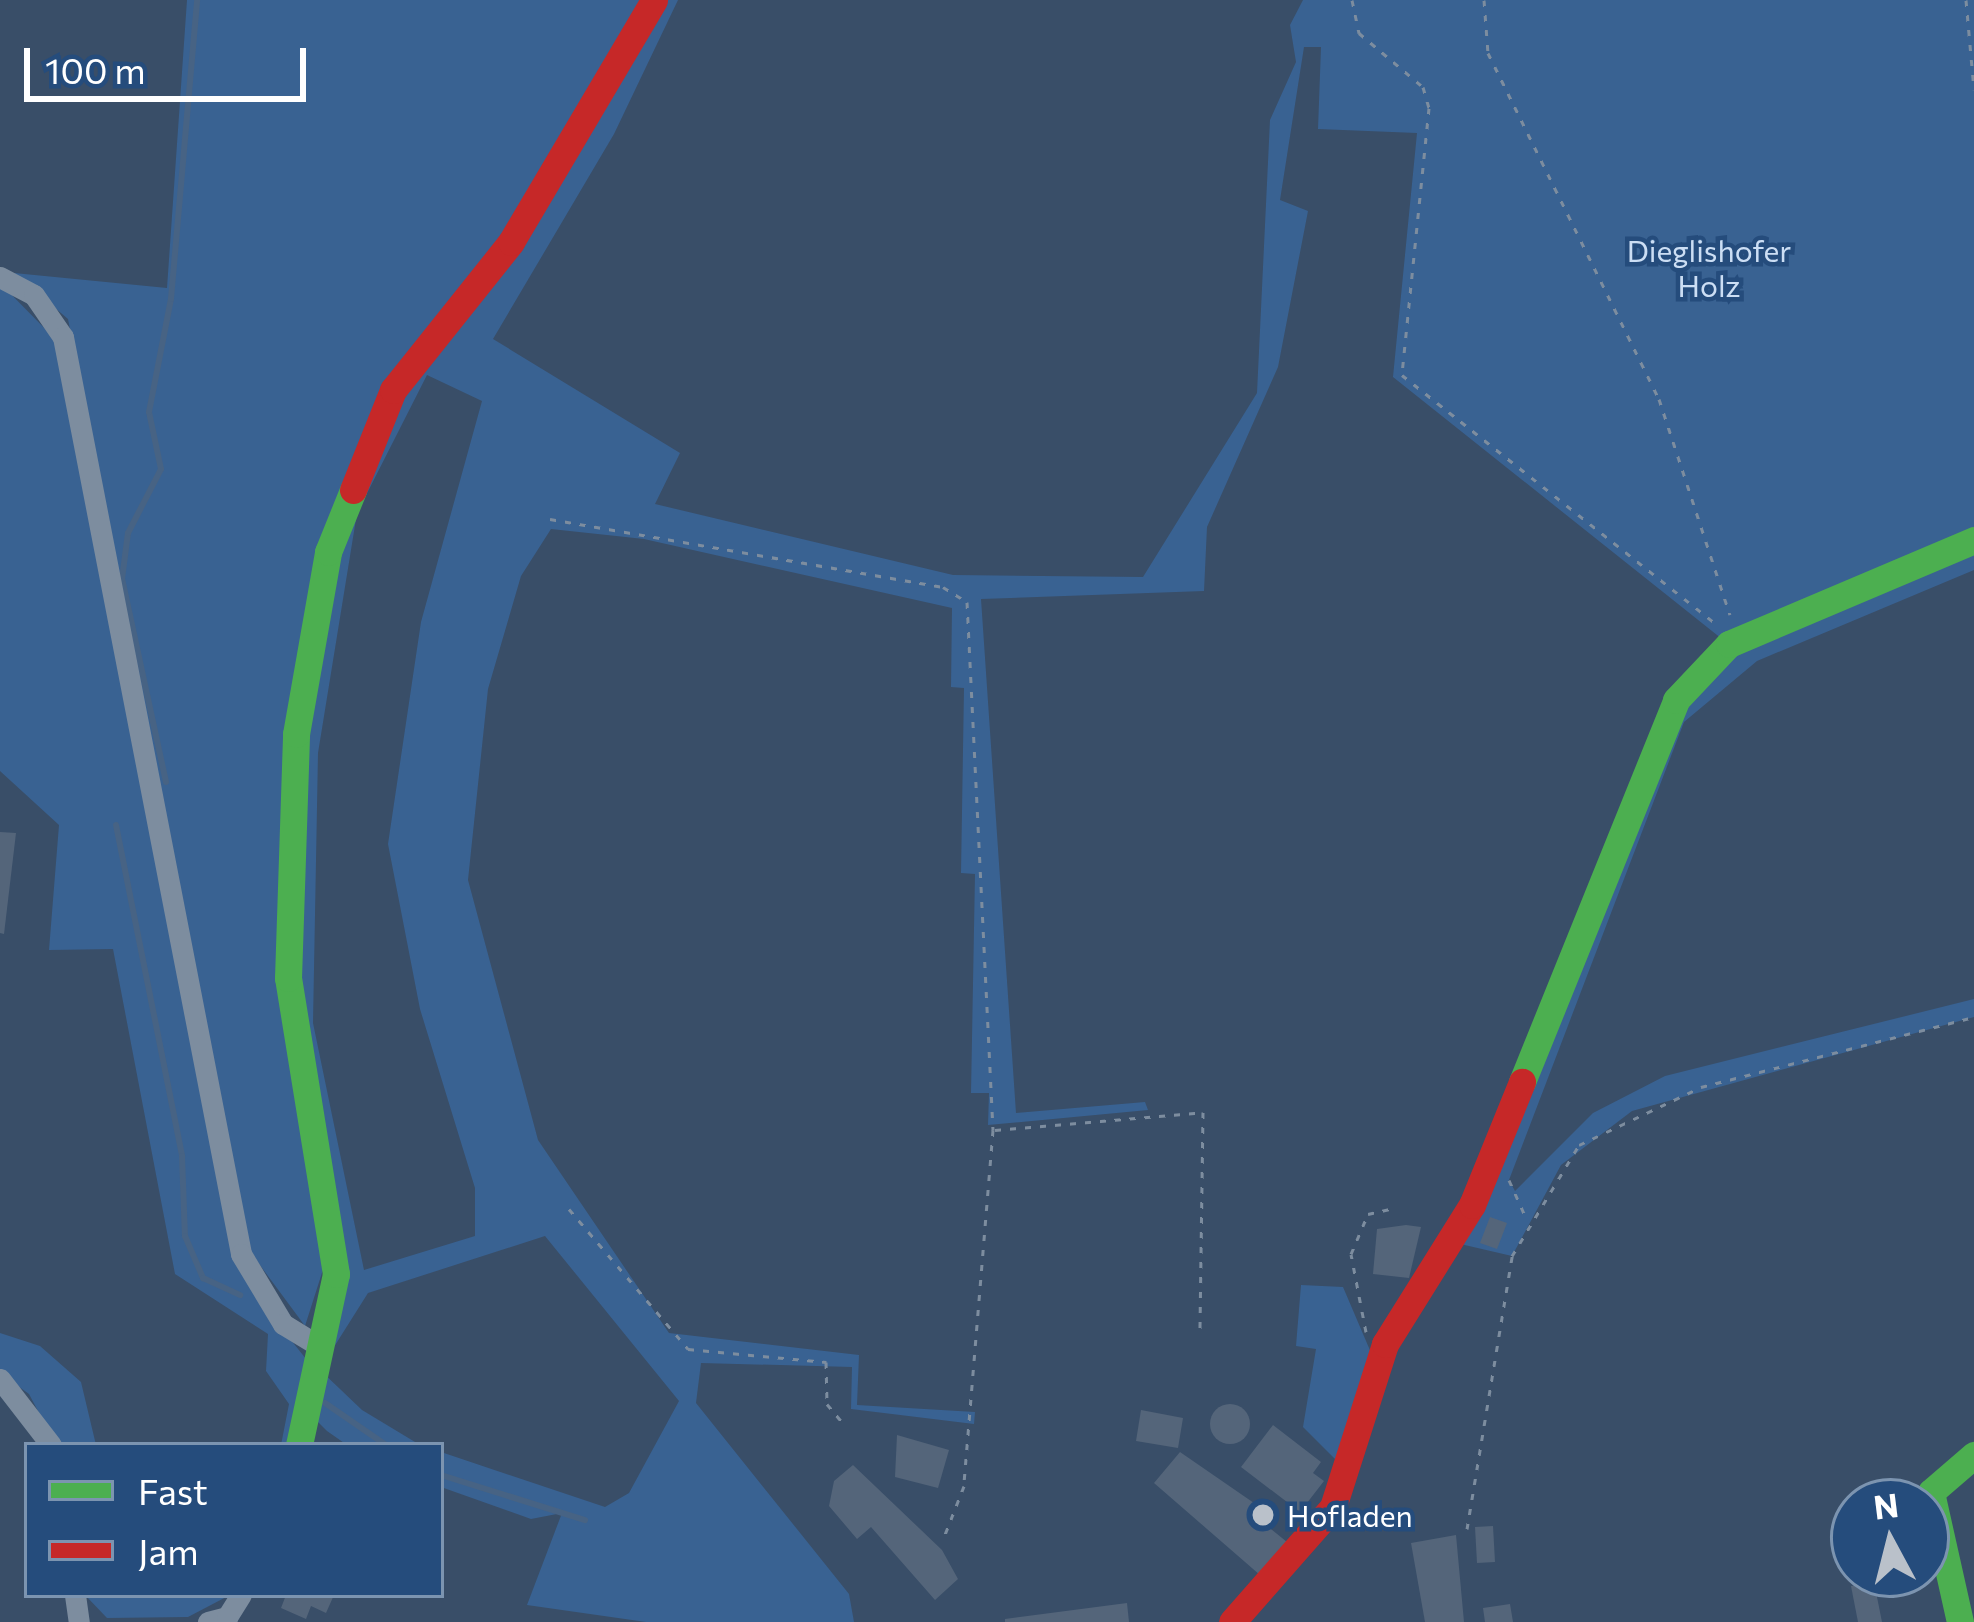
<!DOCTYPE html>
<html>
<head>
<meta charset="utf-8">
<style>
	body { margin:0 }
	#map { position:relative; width:1974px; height:1622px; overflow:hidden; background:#394e68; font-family:Commissioner,sans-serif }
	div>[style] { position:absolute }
	.green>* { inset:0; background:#396292 }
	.stream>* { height:6px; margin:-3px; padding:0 3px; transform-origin:3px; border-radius:3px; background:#476384 }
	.building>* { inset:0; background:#54657a }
	.round { border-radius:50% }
	.path>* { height:3px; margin-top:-1.5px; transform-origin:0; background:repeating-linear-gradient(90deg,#7d8d9f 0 6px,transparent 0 15px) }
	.street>* { height:21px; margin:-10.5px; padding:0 10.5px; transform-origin:10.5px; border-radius:10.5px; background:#7d8d9f }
	.fast>* { height:27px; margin:-13.5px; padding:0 13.5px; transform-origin:13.5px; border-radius:13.5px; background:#4caf50 }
	.jam>* { height:27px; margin:-13.5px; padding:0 13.5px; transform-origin:13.5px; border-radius:13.5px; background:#c62828 }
	.dots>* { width:33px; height:33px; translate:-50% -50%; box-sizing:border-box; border:6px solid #254c7c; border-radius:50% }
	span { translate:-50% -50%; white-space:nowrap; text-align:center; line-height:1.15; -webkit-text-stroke:9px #254c7c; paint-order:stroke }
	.park-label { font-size:30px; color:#ccdef4 }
	.poi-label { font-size:30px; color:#fff }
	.left { translate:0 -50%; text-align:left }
	.legend { position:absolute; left:24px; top:1442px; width:420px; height:156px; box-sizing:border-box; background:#254c7c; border:3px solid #7c94b0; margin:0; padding:15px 21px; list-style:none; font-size:36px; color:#fff }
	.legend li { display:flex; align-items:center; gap:24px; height:60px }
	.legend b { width:60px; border:3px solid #7c94b0 }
	.north { position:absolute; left:1830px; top:1478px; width:120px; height:120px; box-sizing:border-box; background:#254c7c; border:3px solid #7c94b0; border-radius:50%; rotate:353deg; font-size:33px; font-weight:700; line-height:48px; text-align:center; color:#fff }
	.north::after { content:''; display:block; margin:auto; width:42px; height:54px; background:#bac1ca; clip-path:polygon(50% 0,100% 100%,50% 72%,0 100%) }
	.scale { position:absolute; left:24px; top:48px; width:282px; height:54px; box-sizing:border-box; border:6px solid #fff; border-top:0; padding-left:15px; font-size:36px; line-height:42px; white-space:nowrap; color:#fff; -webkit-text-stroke:9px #254c7c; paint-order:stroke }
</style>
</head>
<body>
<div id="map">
	<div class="green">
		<i style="clip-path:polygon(187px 0,645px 0,550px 171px,382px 393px,324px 533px,280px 868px,328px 1254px,305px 1326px,248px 1249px,68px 319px,14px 273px,167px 288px)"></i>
		<i style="clip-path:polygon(evenodd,661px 0,678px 0,614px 134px,493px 339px,680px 453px,655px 504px,953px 575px,1143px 577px,1257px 393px,1270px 120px,1296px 62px,1290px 25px,1303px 0,1974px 0,1974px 535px,1722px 639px,1393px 377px,1417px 133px,1318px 129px,1321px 47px,1304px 47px,1280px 200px,1308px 211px,1278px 367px,1207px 527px,1204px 591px,981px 599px,1016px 1113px,1145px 1102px,1148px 1110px,988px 1125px,989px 1093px,971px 1093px,975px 874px,961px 873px,964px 688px,951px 687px,952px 608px,644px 539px,551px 529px,521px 576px,488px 689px,468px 880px,538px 1140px,669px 1333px,859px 1355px,857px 1405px,975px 1412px,974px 1424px,851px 1409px,852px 1367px,701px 1363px,696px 1403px,849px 1594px,854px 1622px,646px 1622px,527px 1605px,562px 1513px,531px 1519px,441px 1487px,441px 1452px,605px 1507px,629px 1493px,679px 1401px,545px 1236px,368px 1293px,327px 1358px,342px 1279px,302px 1049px,296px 817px,320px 610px,376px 431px,661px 0,427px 375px,482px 401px,421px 622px,388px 844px,420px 1009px,475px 1188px,475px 1236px,364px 1270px,313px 1023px,318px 753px,357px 513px,427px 375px)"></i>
		<i style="clip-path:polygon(0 283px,57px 341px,252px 1291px,310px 1364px,290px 1445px,281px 1445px,289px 1404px,266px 1371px,268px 1334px,175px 1274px,113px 949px,49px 950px,59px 825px,0 771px)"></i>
		<i style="clip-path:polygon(1974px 545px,1974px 570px,1757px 661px,1684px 722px,1509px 1180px,1515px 1191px,1593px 1113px,1665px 1076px,1974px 999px,1974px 1017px,1632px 1111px,1561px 1165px,1512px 1256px,1456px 1243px,1665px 730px,1714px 664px)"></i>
		<i style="clip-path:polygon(1301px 1285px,1343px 1287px,1372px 1355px,1342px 1466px,1303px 1427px,1316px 1349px,1296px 1346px)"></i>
		<i style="clip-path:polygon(0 1333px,40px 1346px,81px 1382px,96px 1445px,56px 1445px,29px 1394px,0 1373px)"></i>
		<i style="clip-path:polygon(319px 1369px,362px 1410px,420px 1445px,347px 1445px,327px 1431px,311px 1415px)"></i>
		<i style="clip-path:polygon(85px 1595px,230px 1595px,188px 1617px,107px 1618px)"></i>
	</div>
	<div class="stream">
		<i style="left:166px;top:782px;width:208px;rotate:-102.2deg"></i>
		<i style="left:122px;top:579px;width:46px;rotate:-82.6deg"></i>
		<i style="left:128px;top:533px;width:72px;rotate:-62.7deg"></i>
		<i style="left:161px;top:469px;width:58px;rotate:-101.9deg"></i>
		<i style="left:149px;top:412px;width:115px;rotate:-79deg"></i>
		<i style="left:171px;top:299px;width:300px;rotate:-85deg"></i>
		<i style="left:116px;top:825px;width:338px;rotate:78.7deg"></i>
		<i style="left:182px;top:1156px;width:80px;rotate:87.9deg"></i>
		<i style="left:185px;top:1236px;width:46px;rotate:66.8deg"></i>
		<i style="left:203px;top:1278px;width:41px;rotate:24.7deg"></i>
		<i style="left:325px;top:1403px;width:74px;rotate:34.5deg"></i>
		<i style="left:441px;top:1475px;width:151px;rotate:17.4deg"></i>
	</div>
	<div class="building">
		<i style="clip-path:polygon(0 832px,16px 833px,4px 934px,0 933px)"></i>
		<i style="clip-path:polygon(1490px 1217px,1507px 1223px,1497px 1249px,1480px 1243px)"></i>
		<i style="clip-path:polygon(1406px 1225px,1421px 1227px,1409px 1278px,1373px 1274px,1377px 1229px)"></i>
		<i class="round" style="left:1210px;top:1404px;width:40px;height:40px"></i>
		<i style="clip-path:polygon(1141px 1410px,1183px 1418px,1178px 1448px,1136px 1441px)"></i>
		<i style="clip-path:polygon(1273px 1425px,1321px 1462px,1313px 1473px,1324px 1481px,1300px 1512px,1241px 1467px)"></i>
		<i style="clip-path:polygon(897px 1435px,949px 1450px,938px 1488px,895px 1477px)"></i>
		<i style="clip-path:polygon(1180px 1452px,1267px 1512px,1260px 1520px,1287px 1542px,1260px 1575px,1154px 1483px)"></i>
		<i style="clip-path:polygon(853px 1465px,942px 1550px,958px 1579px,935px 1600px,871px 1527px,857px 1539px,829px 1506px,834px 1481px)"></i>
		<i style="clip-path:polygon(1493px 1526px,1495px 1562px,1477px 1563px,1475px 1527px)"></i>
		<i style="clip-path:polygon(1456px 1535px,1464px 1622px,1425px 1622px,1411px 1543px)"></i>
		<i style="clip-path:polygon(1874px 1582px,1882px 1622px,1858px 1622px,1851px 1586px)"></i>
		<i style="clip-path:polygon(286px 1595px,334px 1595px,326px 1613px,311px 1606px,306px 1619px,281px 1608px)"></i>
		<i style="clip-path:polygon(1127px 1603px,1129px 1622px,1005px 1622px,1005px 1619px)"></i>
		<i style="clip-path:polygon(1510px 1604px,1513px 1622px,1485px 1622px,1483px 1608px)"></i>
	</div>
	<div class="path">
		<i style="left:1352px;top:0;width:34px;rotate:78deg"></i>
		<i style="left:1359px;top:33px;width:84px;rotate:40.2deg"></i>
		<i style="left:1423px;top:87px;width:22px;rotate:74deg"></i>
		<i style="left:1429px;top:108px;width:268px;rotate:95.8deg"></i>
		<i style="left:1402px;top:375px;width:399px;rotate:38.4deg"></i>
		<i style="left:1484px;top:0;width:53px;rotate:85.7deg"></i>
		<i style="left:1488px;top:53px;width:386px;rotate:63.7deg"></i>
		<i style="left:1659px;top:399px;width:227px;rotate:71.8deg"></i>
		<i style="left:1966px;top:0;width:90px;rotate:84.9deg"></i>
		<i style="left:550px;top:519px;width:399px;rotate:9.8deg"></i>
		<i style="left:943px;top:587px;width:28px;rotate:32deg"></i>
		<i style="left:967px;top:602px;width:529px;rotate:87.18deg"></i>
		<i style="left:993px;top:1130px;width:357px;rotate:94.7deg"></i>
		<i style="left:964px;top:1486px;width:55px;rotate:111.4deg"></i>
		<i style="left:995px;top:1130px;width:209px;rotate:-4.9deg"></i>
		<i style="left:1203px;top:1112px;width:222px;rotate:90.8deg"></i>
		<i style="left:1509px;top:1180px;width:44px;rotate:65.8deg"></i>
		<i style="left:569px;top:1209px;width:184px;rotate:49.6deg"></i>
		<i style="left:688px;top:1349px;width:139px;rotate:5.4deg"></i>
		<i style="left:826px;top:1362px;width:42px;rotate:88.6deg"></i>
		<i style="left:827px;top:1404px;width:26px;rotate:50deg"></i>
		<i style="left:1366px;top:1332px;width:79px;rotate:-100.9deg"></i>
		<i style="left:1351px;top:1254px;width:43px;rotate:-67deg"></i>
		<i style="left:1368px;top:1214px;width:28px;rotate:-13deg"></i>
		<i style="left:1467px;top:1529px;width:277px;rotate:-80.6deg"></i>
		<i style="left:1512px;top:1256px;width:130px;rotate:-58.9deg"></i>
		<i style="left:1579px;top:1145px;width:135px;rotate:-25.4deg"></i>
		<i style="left:1701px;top:1087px;width:282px;rotate:-14.4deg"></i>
	</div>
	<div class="street">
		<i style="left:0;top:277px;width:38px;rotate:28deg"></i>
		<i style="left:34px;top:295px;width:51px;rotate:55.4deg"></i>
		<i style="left:63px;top:337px;width:934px;rotate:79.01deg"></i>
		<i style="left:241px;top:1254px;width:82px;rotate:59deg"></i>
		<i style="left:283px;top:1324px;width:42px;rotate:31.4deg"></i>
		<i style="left:0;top:1379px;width:83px;rotate:52.3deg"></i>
		<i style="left:75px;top:1595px;width:27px;rotate:82deg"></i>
		<i style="left:208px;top:1622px;width:20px;rotate:-15deg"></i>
		<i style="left:227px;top:1617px;width:26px;rotate:-58deg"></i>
	</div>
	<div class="fast">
		<i style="left:1522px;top:1082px;width:412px;rotate:-68deg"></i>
		<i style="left:1676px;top:700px;width:77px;rotate:-46.6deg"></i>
		<i style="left:1729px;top:644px;width:266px;rotate:-23deg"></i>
		<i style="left:299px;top:1445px;width:175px;rotate:-77.8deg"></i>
		<i style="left:336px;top:1274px;width:300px;rotate:-99.2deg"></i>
		<i style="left:288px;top:978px;width:244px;rotate:-88.1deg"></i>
		<i style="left:296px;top:734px;width:185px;rotate:-80deg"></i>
		<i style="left:328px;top:552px;width:67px;rotate:-68deg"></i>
		<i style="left:1960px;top:1622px;width:133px;rotate:-102.6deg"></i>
		<i style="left:1931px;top:1492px;width:57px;rotate:-40.7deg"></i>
	</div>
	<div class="jam">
		<i style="left:353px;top:490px;width:108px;rotate:-68.2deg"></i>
		<i style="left:393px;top:390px;width:189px;rotate:-51.4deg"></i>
		<i style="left:511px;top:242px;width:281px;rotate:-59.4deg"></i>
		<i style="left:1232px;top:1622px;width:153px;rotate:-48.7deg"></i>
		<i style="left:1333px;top:1507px;width:171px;rotate:-72.3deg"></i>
		<i style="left:1385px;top:1344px;width:164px;rotate:-58deg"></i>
		<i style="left:1472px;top:1205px;width:133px;rotate:-67.9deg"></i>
	</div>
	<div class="dots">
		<i style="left:1263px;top:1515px;background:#bac1ca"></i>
	</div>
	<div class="park-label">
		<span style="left:1709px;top:267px">Dieglishofer<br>Holz</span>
	</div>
	<div class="poi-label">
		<span class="left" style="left:1287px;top:1515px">Hofladen</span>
	</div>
	<ul class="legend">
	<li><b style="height:15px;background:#4caf50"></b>Fast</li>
	<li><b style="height:15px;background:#c62828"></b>Jam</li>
	</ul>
	<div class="north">N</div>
	<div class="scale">100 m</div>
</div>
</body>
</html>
